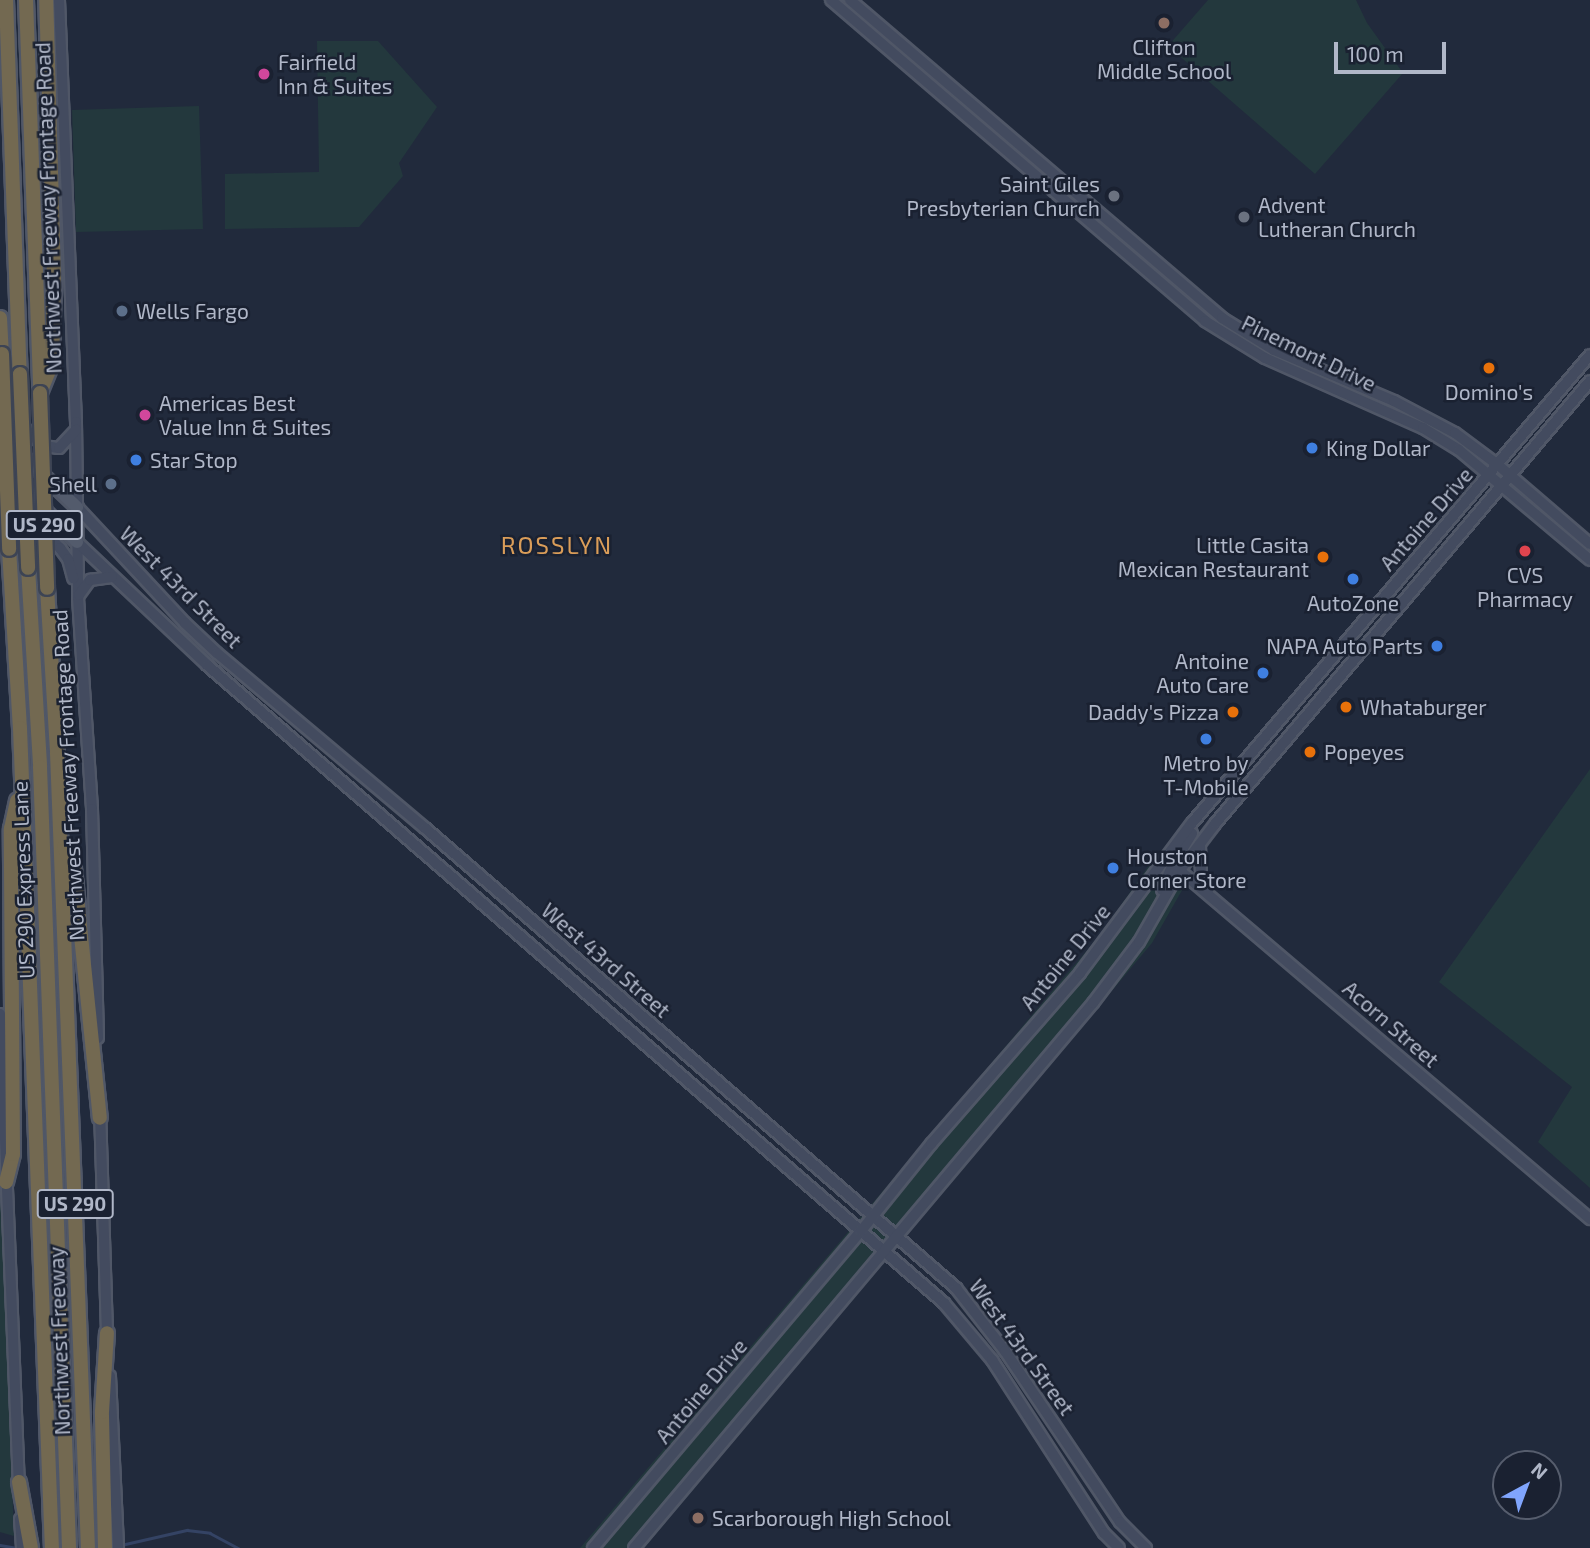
<!DOCTYPE html>
<html>
<head>
<meta charset="utf-8">
<style>
	body { margin:0 }
	#map { position:relative; width:1590px; height:1548px; overflow:hidden; background:#212a3c; font-family:"Exo 2",sans-serif }
	div>[style] { position:absolute }
	.green>* { inset:0; background:#23383d }
	.stream>* { height:2.5px; margin:-1.25px; padding:0 1.25px; transform-origin:1.25px; border-radius:1.25px; background:#344364 }
	.roads { filter:drop-shadow(2px 0 #505767) drop-shadow(-2px 0 #505767) drop-shadow(0 2px #505767) drop-shadow(0 -2px #505767) }
	.secondary>* { height:10px; margin:-5px; padding:0 5px; transform-origin:5px; border-radius:5px; background:#434b5f }
	.primary>* { height:12px; margin:-6px; padding:0 6px; transform-origin:6px; border-radius:6px; background:#535b6c }
	.highway>* { height:14px; margin:-7px; padding:0 7px; transform-origin:7px; border-radius:7px; background:#736951 }
	.bridges { filter:drop-shadow(2px 0 #3d4454) drop-shadow(-2px 0 #3d4454) drop-shadow(0 2px #3d4454) drop-shadow(0 -2px #3d4454) }
	.highway-bridge>* { height:14px; margin:-7px; padding:0 7px; transform-origin:7px; border-radius:7px; background:#736951 }
	.dots>* { width:19px; height:19px; translate:-50% -50%; box-sizing:border-box; border:4px solid #1a2131; border-radius:50% }
	span { translate:-50% -50%; white-space:nowrap; text-align:center; line-height:1.15; -webkit-text-stroke:5px #1a2131; paint-order:stroke }
	.shield-label span { padding:2px 5px; background:#1a2131; border:2px solid; border-radius:5px; -webkit-text-stroke-width:0 }
	.shield-label { font-size:19px; color:#b0b7c8; font-weight:700 }
	.poi-label { font-size:21px; color:#b0b7c8 }
	.left { translate:0 -50%; text-align:left }
	.right { translate:-100% -50%; text-align:right }
	.street-label { font-size:21px; color:#b0b7c8 }
	.quarter-label { font-size:24px; color:#da9d59; letter-spacing:2px }
	.north { position:absolute; left:1492px; top:1450px; width:70px; height:70px; box-sizing:border-box; background:#1a2131; border:2px solid #565d6d; border-radius:50%; rotate:41deg; font-size:19px; font-weight:700; line-height:28px; text-align:center; color:#b0b7c8 }
	.north::after { content:''; display:block; margin:auto; width:24px; height:32px; background:#80a5fd; clip-path:polygon(50% 0,100% 100%,50% 72%,0 100%) }
	.scale { position:absolute; left:1334px; top:42px; width:112px; height:32px; box-sizing:border-box; border:4px solid #b0b7c8; border-top:0; padding-left:9px; font-size:21px; line-height:24px; white-space:nowrap; color:#b0b7c8; -webkit-text-stroke:5px #1a2131; paint-order:stroke }
</style>
</head>
<body>
<div id="map">
	<div class="green">
		<i style="clip-path:polygon(1208px 0,1356px 0,1367px 23px,1403px 73px,1315px 174px,1168px 46px)"></i>
		<i style="clip-path:polygon(317px 41px,378px 41px,437px 107px,399px 163px,403px 176px,359px 227px,225px 229px,225px 174px,319px 172px)"></i>
		<i style="clip-path:polygon(199px 106px,203px 229px,76px 232px,72px 110px)"></i>
		<i style="clip-path:polygon(1590px 769px,1590px 1188px,1538px 1142px,1572px 1087px,1439px 982px)"></i>
		<i style="clip-path:polygon(1154px 858px,1185px 885px,1152px 943px,644px 1548px,580px 1548px,1100px 935px)"></i>
		<i style="clip-path:polygon(0 1161px,14px 1536px,0 1532px)"></i>
	</div>
	<div class="stream">
		<i style="left:0;top:1545px;width:17px;rotate:10deg"></i>
		<i style="left:121px;top:1545px;width:68px;rotate:-12.8deg"></i>
		<i style="left:187px;top:1530px;width:23px;rotate:7deg"></i>
		<i style="left:210px;top:1533px;width:32px;rotate:28deg"></i>
	</div>
	<div class="roads">
		<div class="secondary">
			<i style="left:59px;top:0;width:422px;rotate:87.7deg"></i>
			<i style="left:76px;top:422px;width:176px;rotate:89.3deg"></i>
			<i style="left:78px;top:598px;width:211px;rotate:86.2deg"></i>
			<i style="left:92px;top:809px;width:229px;rotate:88.5deg"></i>
			<i style="left:831px;top:0;width:493px;rotate:40.6deg"></i>
			<i style="left:1205px;top:321px;width:70px;rotate:31.7deg"></i>
			<i style="left:1265px;top:358px;width:173px;rotate:23.9deg"></i>
			<i style="left:1423px;top:428px;width:42px;rotate:31.4deg"></i>
			<i style="left:1459px;top:450px;width:171px;rotate:40deg"></i>
			<i style="left:850px;top:0;width:489px;rotate:40.5deg"></i>
			<i style="left:1222px;top:318px;width:61px;rotate:31.6deg"></i>
			<i style="left:1274px;top:350px;width:130px;rotate:23deg"></i>
			<i style="left:1394px;top:401px;width:69px;rotate:27.7deg"></i>
			<i style="left:1455px;top:433px;width:54px;rotate:36.7deg"></i>
			<i style="left:1498px;top:465px;width:121px;rotate:40.7deg"></i>
			<i style="left:3px;top:402px;width:24px;rotate:54deg"></i>
			<i style="left:17px;top:421px;width:37px;rotate:43deg"></i>
			<i style="left:44px;top:446px;width:15px;rotate:8deg"></i>
			<i style="left:59px;top:448px;width:25px;rotate:-47deg"></i>
			<i style="left:0;top:503px;width:17px;rotate:3deg"></i>
			<i style="left:17px;top:504px;width:62px;rotate:45.7deg"></i>
			<i style="left:60px;top:548px;width:14px;rotate:54deg"></i>
			<i style="left:68px;top:559px;width:20px;rotate:75deg"></i>
			<i style="left:77px;top:507px;width:158px;rotate:47deg"></i>
			<i style="left:185px;top:623px;width:44px;rotate:43.2deg"></i>
			<i style="left:217px;top:653px;width:272px;rotate:40.1deg"></i>
			<i style="left:425px;top:828px;width:703px;rotate:40.9deg"></i>
			<i style="left:956px;top:1288px;width:80px;rotate:52.1deg"></i>
			<i style="left:1005px;top:1351px;width:206px;rotate:56.1deg"></i>
			<i style="left:1120px;top:1522px;width:37px;rotate:45deg"></i>
			<i style="left:77px;top:542px;width:179px;rotate:43.4deg"></i>
			<i style="left:207px;top:665px;width:975px;rotate:40.88deg"></i>
			<i style="left:944px;top:1303px;width:75px;rotate:49.9deg"></i>
			<i style="left:992px;top:1360px;width:206px;rotate:57.1deg"></i>
			<i style="left:1104px;top:1533px;width:21px;rotate:45deg"></i>
			<i style="left:79px;top:595px;width:19px;rotate:-54deg"></i>
			<i style="left:90px;top:580px;width:22px;rotate:-8deg"></i>
			<i style="left:1200px;top:846px;width:29px;rotate:88deg"></i>
			<i style="left:1201px;top:875px;width:17px;rotate:66deg"></i>
			<i style="left:1165px;top:858px;width:558px;rotate:40.34deg"></i>
			<i style="left:1162px;top:890px;width:28px;rotate:-67deg"></i>
			<i style="left:1173px;top:864px;width:36px;rotate:-58deg"></i>
			<i style="left:0;top:1014px;width:475px;rotate:87.7deg"></i>
			<i style="left:100px;top:1110px;width:229px;rotate:88.2deg"></i>
			<i style="left:110px;top:1376px;width:172px;rotate:87.3deg"></i>
			<i style="left:20px;top:1519px;width:29px;rotate:86deg"></i>
			<i style="left:593px;top:1548px;width:415px;rotate:-49.8deg"></i>
			<i style="left:861px;top:1231px;width:112px;rotate:-51.2deg"></i>
			<i style="left:931px;top:1144px;width:227px;rotate:-48.9deg"></i>
			<i style="left:1080px;top:973px;width:187px;rotate:-53.3deg"></i>
			<i style="left:1192px;top:823px;width:614px;rotate:-49.62deg"></i>
			<i style="left:634px;top:1548px;width:713px;rotate:-49.9deg"></i>
			<i style="left:1093px;top:1003px;width:76px;rotate:-53deg"></i>
			<i style="left:1139px;top:942px;width:83px;rotate:-60.3deg"></i>
			<i style="left:1180px;top:870px;width:58px;rotate:-52.7deg"></i>
			<i style="left:1215px;top:824px;width:580px;rotate:-49.75deg"></i>
		</div>
		<div class="primary">
			<i style="left:1px;top:435px;width:105px;rotate:43.5deg"></i>
			<i style="left:3px;top:469px;width:104px;rotate:44.6deg"></i>
		</div>
		<div class="highway">
			<i style="left:6px;top:0;width:374px;rotate:87.9deg"></i>
			<i style="left:26px;top:0;width:388px;rotate:87.9deg"></i>
			<i style="left:0;top:318px;width:36px;rotate:87deg"></i>
			<i style="left:40px;top:393px;width:32px;rotate:-68deg"></i>
			<i style="left:52px;top:363px;width:85px;rotate:-88.7deg"></i>
			<i style="left:54px;top:278px;width:278px;rotate:-91.6deg"></i>
			<i style="left:9px;top:549px;width:179px;rotate:86.5deg"></i>
			<i style="left:20px;top:728px;width:821px;rotate:87.77deg"></i>
			<i style="left:28px;top:568px;width:199px;rotate:86.5deg"></i>
			<i style="left:40px;top:767px;width:782px;rotate:87.87deg"></i>
			<i style="left:47px;top:588px;width:165px;rotate:86.5deg"></i>
			<i style="left:57px;top:753px;width:796px;rotate:87.77deg"></i>
			<i style="left:64px;top:847px;width:23px;rotate:65deg"></i>
			<i style="left:74px;top:868px;width:251px;rotate:84.1deg"></i>
			<i style="left:6px;top:1182px;width:29px;rotate:-76deg"></i>
			<i style="left:13px;top:1154px;width:325px;rotate:-90.4deg"></i>
			<i style="left:11px;top:829px;width:29px;rotate:-78deg"></i>
			<i style="left:19px;top:1482px;width:67px;rotate:79.7deg"></i>
			<i style="left:105px;top:1548px;width:136px;rotate:-91.3deg"></i>
			<i style="left:102px;top:1412px;width:79px;rotate:-86.4deg"></i>
		</div>
	</div>
	<div class="bridges">
		<div class="highway-bridge">
			<i style="left:2px;top:354px;width:195px;rotate:87.9deg"></i>
			<i style="left:20px;top:374px;width:194px;rotate:87.6deg"></i>
			<i style="left:40px;top:393px;width:195px;rotate:87.9deg"></i>
		</div>
	</div>
	<div class="dots">
		<i style="left:1164px;top:23px;background:#8d6e63"></i>
		<i style="left:264px;top:74px;background:#d1479c"></i>
		<i style="left:1114px;top:196px;background:#6b7280"></i>
		<i style="left:1244px;top:217px;background:#6b7280"></i>
		<i style="left:122px;top:311px;background:#5c6f8a"></i>
		<i style="left:1489px;top:368px;background:#e8710a"></i>
		<i style="left:145px;top:415px;background:#d1479c"></i>
		<i style="left:1312px;top:448px;background:#3f7fe0"></i>
		<i style="left:136px;top:460px;background:#3f7fe0"></i>
		<i style="left:111px;top:484px;background:#5c6f8a"></i>
		<i style="left:1525px;top:551px;background:#e0444e"></i>
		<i style="left:1323px;top:557px;background:#e8710a"></i>
		<i style="left:1353px;top:579px;background:#3f7fe0"></i>
		<i style="left:1437px;top:646px;background:#3f7fe0"></i>
		<i style="left:1263px;top:673px;background:#3f7fe0"></i>
		<i style="left:1346px;top:707px;background:#e8710a"></i>
		<i style="left:1233px;top:712px;background:#e8710a"></i>
		<i style="left:1206px;top:739px;background:#3f7fe0"></i>
		<i style="left:1310px;top:752px;background:#e8710a"></i>
		<i style="left:1113px;top:868px;background:#3f7fe0"></i>
		<i style="left:698px;top:1518px;background:#8d6e63"></i>
	</div>
	<div class="shield-label">
		<span style="left:44px;top:525px">US 290</span>
		<span style="left:75px;top:1204px">US 290</span>
	</div>
	<div class="poi-label">
		<span style="left:1164px;top:59px">Clifton<br>Middle School</span>
		<span class="left" style="left:278px;top:74px">Fairfield<br>Inn &amp; Suites</span>
		<span class="right" style="left:1100px;top:196px">Saint Giles<br>Presbyterian Church</span>
		<span class="left" style="left:1258px;top:217px">Advent<br>Lutheran Church</span>
		<span class="left" style="left:136px;top:311px">Wells Fargo</span>
		<span style="left:1489px;top:392px">Domino's</span>
		<span class="left" style="left:159px;top:415px">Americas Best<br>Value Inn &amp; Suites</span>
		<span class="left" style="left:1326px;top:448px">King Dollar</span>
		<span class="left" style="left:150px;top:460px">Star Stop</span>
		<span class="right" style="left:97px;top:484px">Shell</span>
		<span class="right" style="left:1309px;top:557px">Little Casita<br>Mexican Restaurant</span>
		<span style="left:1525px;top:587px">CVS<br>Pharmacy</span>
		<span style="left:1353px;top:603px">AutoZone</span>
		<span class="right" style="left:1423px;top:646px">NAPA Auto Parts</span>
		<span class="right" style="left:1249px;top:673px">Antoine<br>Auto Care</span>
		<span class="left" style="left:1360px;top:707px">Whataburger</span>
		<span class="right" style="left:1219px;top:712px">Daddy's Pizza</span>
		<span class="left" style="left:1324px;top:752px">Popeyes</span>
		<span style="left:1206px;top:775px">Metro by<br>T-Mobile</span>
		<span class="left" style="left:1127px;top:868px">Houston<br>Corner Store</span>
		<span class="left" style="left:712px;top:1518px">Scarborough High School</span>
	</div>
	<div class="street-label">
		<span style="left:48px;top:208px;rotate:-92deg">Northwest Freeway Frontage Road</span>
		<span style="left:1309px;top:353px;rotate:26deg">Pinemont Drive</span>
		<span style="left:1426px;top:519px;rotate:-49deg">Antoine Drive</span>
		<span style="left:181px;top:587px;rotate:45deg">West 43rd Street</span>
		<span style="left:68px;top:775px;rotate:-93deg">Northwest Freeway Frontage Road</span>
		<span style="left:23px;top:880px;rotate:-92deg">US 290 Express Lane</span>
		<span style="left:1065px;top:957px;rotate:-51deg">Antoine Drive</span>
		<span style="left:606px;top:960px;rotate:41deg">West 43rd Street</span>
		<span style="left:1391px;top:1024px;rotate:41deg">Acorn Street</span>
		<span style="left:59px;top:1341px;rotate:-92deg">Northwest Freeway</span>
		<span style="left:1022px;top:1347px;rotate:54deg">West 43rd Street</span>
		<span style="left:701px;top:1391px;rotate:-50deg">Antoine Drive</span>
	</div>
	<div class="quarter-label">
		<span style="left:557px;top:545px">ROSSLYN</span>
	</div>
	<div class="north">N</div>
	<div class="scale">100 m</div>
</div>
</body>
</html>
